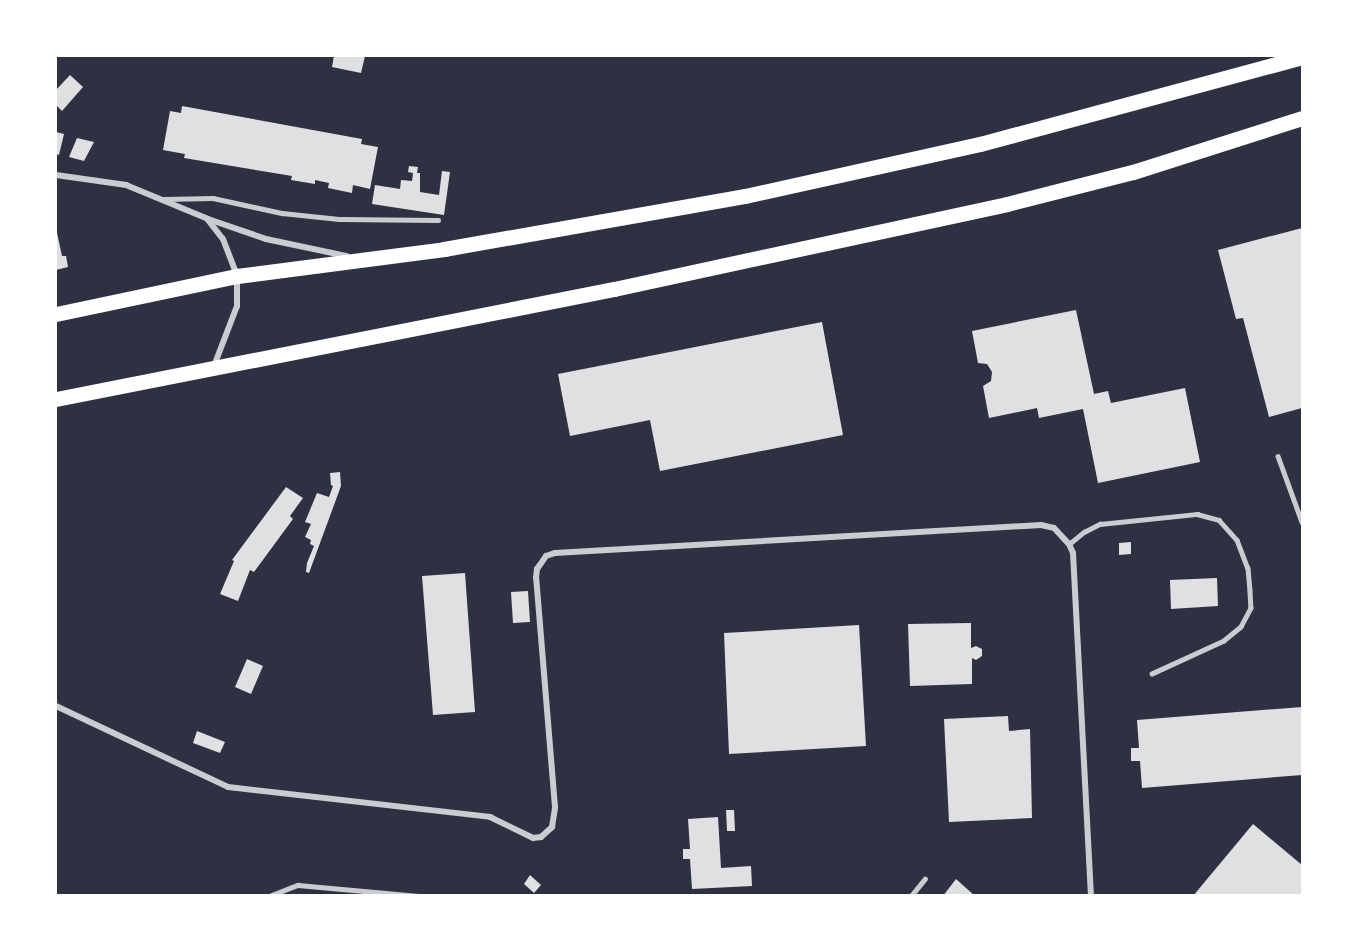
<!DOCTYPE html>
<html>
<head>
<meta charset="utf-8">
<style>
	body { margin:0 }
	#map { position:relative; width:1358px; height:951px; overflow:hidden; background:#2d3142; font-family:Raleway,sans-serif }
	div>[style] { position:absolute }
	.building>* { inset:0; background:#e0e0e3 }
	.service>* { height:4.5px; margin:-2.25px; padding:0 2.25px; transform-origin:2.25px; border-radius:2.25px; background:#caccd0 }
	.minor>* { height:6px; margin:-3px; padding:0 3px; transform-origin:3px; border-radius:3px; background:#caccd0 }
	.primary>* { height:15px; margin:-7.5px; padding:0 7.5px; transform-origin:7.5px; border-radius:7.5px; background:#fff }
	span { translate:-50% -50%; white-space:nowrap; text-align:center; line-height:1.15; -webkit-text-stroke:4.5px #fff; paint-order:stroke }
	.frame { position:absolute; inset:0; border:57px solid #fff; pointer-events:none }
</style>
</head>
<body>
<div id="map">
	<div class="building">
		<i style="clip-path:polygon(334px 56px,365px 56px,361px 73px,332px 67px)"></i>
		<i style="clip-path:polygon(70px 75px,83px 87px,62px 111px,56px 105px,56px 90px)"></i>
		<i style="clip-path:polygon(182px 106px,362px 139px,361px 144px,378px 147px,370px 189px,353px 185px,352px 193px,328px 188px,329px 183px,315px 180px,315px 184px,291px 180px,292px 176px,184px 158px,185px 154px,163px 150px,170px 111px,181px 113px)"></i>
		<i style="clip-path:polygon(56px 132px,64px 134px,59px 155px,56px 154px)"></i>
		<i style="clip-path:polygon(77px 138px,94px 142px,84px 161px,69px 157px)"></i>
		<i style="clip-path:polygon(409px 166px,418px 167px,417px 173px,420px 173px,420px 192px,439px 195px,442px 171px,450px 172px,444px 215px,372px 204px,375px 185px,400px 189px,401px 180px,412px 181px,413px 173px,408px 172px)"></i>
		<i style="clip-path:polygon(56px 228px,62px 256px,66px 256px,68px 267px,56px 270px)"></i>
		<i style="clip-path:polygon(1302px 228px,1302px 408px,1269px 417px,1243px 318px,1236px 319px,1218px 250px)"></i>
		<i style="clip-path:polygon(1076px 310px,1094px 394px,1108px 391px,1111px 403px,1185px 388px,1200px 462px,1098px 483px,1083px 409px,1039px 418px,1037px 408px,989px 418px,983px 386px,991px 381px,992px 372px,987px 364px,978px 363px,972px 331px)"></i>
		<i style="clip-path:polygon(822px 322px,843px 435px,660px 471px,650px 420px,570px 436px,558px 374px)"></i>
		<i style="clip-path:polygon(340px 472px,341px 486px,309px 573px,306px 572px,307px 563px,314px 546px,310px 544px,311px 540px,305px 537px,311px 524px,305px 522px,317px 493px,329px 497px,333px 486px,331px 485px,330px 473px)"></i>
		<i style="clip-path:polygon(286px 487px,303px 498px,290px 516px,293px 519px,254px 572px,250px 570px,238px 601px,220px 594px,234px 561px,232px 560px)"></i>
		<i style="clip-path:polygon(1131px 542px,1131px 554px,1119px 555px,1119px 543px)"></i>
		<i style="clip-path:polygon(465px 573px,475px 712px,433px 715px,422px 576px)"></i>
		<i style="clip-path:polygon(1217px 578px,1218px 606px,1171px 609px,1170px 580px)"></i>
		<i style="clip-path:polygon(528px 591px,530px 622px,513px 623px,511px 592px)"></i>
		<i style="clip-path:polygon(971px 623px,971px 648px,976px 646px,982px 649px,982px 656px,976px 660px,972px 658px,972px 684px,910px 686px,908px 624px)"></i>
		<i style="clip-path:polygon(859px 625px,866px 746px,729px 754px,724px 633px)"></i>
		<i style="clip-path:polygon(247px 659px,263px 666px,251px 694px,235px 687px)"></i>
		<i style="clip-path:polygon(1302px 707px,1302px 775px,1142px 788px,1140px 761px,1131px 761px,1131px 748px,1139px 748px,1137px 720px)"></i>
		<i style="clip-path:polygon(1008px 716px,1009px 731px,1030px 729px,1032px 818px,949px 822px,944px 719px)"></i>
		<i style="clip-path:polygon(197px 731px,225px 742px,220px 753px,193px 743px)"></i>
		<i style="clip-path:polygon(726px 810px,734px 810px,735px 831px,727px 831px)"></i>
		<i style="clip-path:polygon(718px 817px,721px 868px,751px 866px,752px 886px,692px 889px,690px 859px,683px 859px,683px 849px,690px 849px,688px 819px)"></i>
		<i style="clip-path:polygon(1253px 824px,1302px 865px,1301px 896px,1193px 896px)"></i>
		<i style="clip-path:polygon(530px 875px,541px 885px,534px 893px,524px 884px)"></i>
		<i style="clip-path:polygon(956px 879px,975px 896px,943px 896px)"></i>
	</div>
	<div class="service">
		<i style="left:164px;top:199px;width:49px;rotate:-1.2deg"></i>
		<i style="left:213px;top:198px;width:71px;rotate:12.3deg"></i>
		<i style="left:282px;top:213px;width:57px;rotate:6deg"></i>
		<i style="left:339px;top:219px;width:99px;rotate:0.6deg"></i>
		<i style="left:1278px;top:456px;width:70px;rotate:70deg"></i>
		<i style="left:1069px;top:544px;width:19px;rotate:-39deg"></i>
		<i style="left:1084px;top:532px;width:18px;rotate:-27deg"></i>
		<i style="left:1100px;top:524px;width:98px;rotate:-5.9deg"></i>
		<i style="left:1197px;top:514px;width:23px;rotate:15deg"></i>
		<i style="left:1219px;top:520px;width:27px;rotate:48deg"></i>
		<i style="left:1237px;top:540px;width:30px;rotate:69deg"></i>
		<i style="left:1248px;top:568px;width:23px;rotate:85deg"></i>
		<i style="left:1250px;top:591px;width:17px;rotate:87deg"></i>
		<i style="left:1251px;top:608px;width:21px;rotate:118deg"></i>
		<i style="left:1241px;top:627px;width:22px;rotate:141deg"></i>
		<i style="left:1224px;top:641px;width:79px;rotate:155.4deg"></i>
		<i style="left:269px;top:896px;width:31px;rotate:-21deg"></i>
		<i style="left:298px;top:885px;width:121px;rotate:5.2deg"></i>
		<i style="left:911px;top:896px;width:22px;rotate:-51deg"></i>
	</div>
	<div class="minor">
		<i style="left:56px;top:175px;width:71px;rotate:8.1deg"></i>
		<i style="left:126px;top:185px;width:89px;rotate:22.5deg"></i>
		<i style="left:208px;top:219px;width:61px;rotate:19deg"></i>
		<i style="left:266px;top:239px;width:83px;rotate:11.9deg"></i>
		<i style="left:208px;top:220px;width:24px;rotate:52deg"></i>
		<i style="left:223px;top:239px;width:40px;rotate:69deg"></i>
		<i style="left:237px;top:276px;width:30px;rotate:90deg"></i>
		<i style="left:237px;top:306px;width:64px;rotate:111deg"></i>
		<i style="left:56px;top:706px;width:190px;rotate:25.2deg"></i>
		<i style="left:228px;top:787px;width:264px;rotate:6.5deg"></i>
		<i style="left:490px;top:817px;width:48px;rotate:26deg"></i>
		<i style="left:533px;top:838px;width:8px;rotate:-7deg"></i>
		<i style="left:541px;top:837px;width:15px;rotate:-42deg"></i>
		<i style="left:552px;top:827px;width:20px;rotate:-81deg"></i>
		<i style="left:555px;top:807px;width:230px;rotate:-94.7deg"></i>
		<i style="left:536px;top:578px;width:9px;rotate:-84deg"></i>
		<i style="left:537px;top:569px;width:16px;rotate:-55deg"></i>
		<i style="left:546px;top:556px;width:9px;rotate:-18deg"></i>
		<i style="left:555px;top:553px;width:487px;rotate:-3.3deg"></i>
		<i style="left:1041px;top:525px;width:13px;rotate:13deg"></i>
		<i style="left:1054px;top:528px;width:22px;rotate:47deg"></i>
		<i style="left:1069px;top:544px;width:10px;rotate:66deg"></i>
		<i style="left:1073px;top:553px;width:343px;rotate:87deg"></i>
	</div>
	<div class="primary">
		<i style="left:56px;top:314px;width:185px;rotate:-11.9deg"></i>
		<i style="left:237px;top:276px;width:209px;rotate:-7.4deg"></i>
		<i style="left:444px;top:249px;width:306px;rotate:-10deg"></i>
		<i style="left:745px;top:196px;width:241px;rotate:-12.5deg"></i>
		<i style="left:980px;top:144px;width:334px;rotate:-15.1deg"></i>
		<i style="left:56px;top:399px;width:569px;rotate:-11.15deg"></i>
		<i style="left:614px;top:289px;width:402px;rotate:-12.2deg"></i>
		<i style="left:1007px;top:204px;width:130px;rotate:-14.3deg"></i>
		<i style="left:1133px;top:172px;width:177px;rotate:-17.7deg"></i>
	</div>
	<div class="frame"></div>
</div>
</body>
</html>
